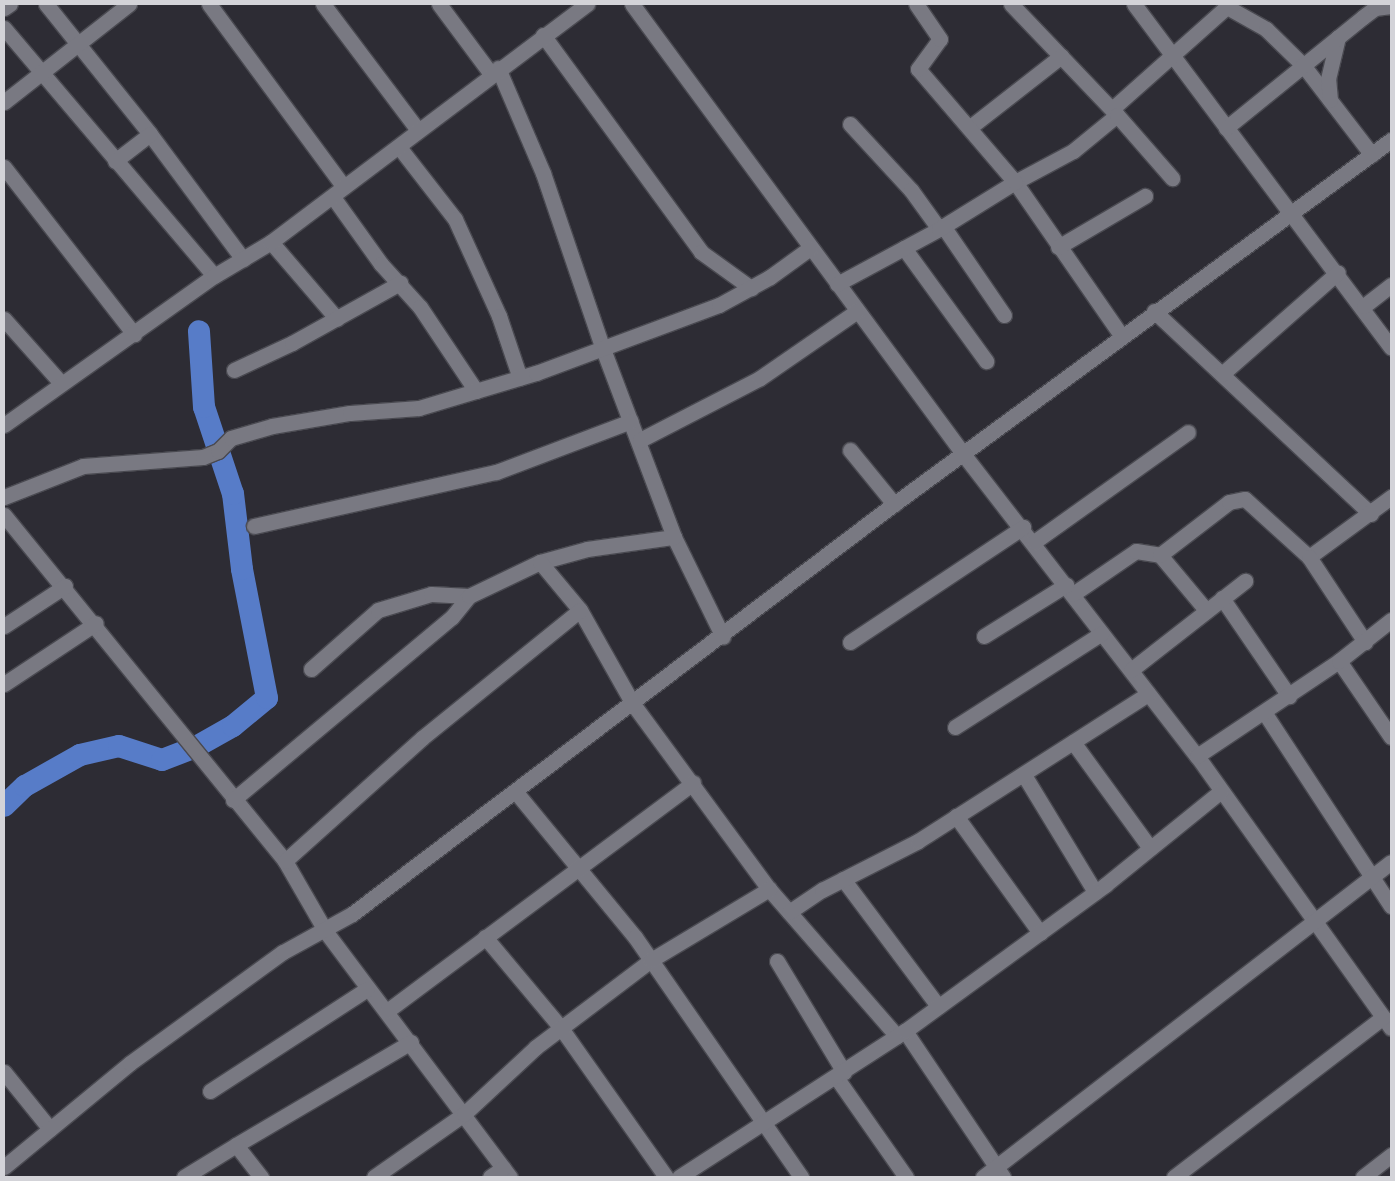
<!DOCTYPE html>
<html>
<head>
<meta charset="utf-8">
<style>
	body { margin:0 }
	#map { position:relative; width:1395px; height:1181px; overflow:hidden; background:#2d2c34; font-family:Mulish,sans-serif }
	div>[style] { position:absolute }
	.river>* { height:22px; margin:-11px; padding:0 11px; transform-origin:11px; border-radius:11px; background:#577cc8 }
	.roads { filter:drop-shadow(1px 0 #4a4a51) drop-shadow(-1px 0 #4a4a51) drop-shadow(0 1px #4a4a51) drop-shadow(0 -1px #4a4a51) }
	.minor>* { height:15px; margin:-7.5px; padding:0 7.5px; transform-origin:7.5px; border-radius:7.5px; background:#797982 }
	span { translate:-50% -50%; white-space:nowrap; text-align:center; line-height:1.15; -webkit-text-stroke:5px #2d2c34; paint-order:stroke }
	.frame { position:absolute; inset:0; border:5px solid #d3d3d8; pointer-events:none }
</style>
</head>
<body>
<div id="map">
	<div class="river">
		<i style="left:4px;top:806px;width:29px;rotate:-44deg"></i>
		<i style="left:25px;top:786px;width:63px;rotate:-29.4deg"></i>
		<i style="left:80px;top:755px;width:40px;rotate:-13deg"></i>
		<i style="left:119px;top:746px;width:45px;rotate:18deg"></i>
		<i style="left:162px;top:760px;width:34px;rotate:-21deg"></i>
		<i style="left:194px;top:748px;width:45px;rotate:-29.4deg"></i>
		<i style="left:233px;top:726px;width:44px;rotate:-39.5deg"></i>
		<i style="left:267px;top:698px;width:131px;rotate:-101deg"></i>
		<i style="left:242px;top:569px;width:76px;rotate:-96.8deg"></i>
		<i style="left:233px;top:494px;width:92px;rotate:-108.4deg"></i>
		<i style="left:204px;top:407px;width:76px;rotate:-93.8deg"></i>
	</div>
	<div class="roads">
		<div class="minor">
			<i style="left:46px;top:4px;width:166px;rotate:51.3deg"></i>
			<i style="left:150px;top:134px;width:156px;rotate:53.4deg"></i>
			<i style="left:209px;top:4px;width:227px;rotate:53.6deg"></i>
			<i style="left:323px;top:4px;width:158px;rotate:53deg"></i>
			<i style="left:439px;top:4px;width:87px;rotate:53.4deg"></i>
			<i style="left:632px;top:4px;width:560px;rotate:53.64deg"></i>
			<i style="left:964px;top:455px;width:381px;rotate:52.3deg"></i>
			<i style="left:1197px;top:756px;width:334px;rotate:54.5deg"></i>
			<i style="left:1011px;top:4px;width:153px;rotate:46.3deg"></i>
			<i style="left:1117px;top:115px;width:57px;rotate:140.7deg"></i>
			<i style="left:1073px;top:151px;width:66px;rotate:151.9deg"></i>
			<i style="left:1015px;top:182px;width:186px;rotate:55.3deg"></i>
			<i style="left:1134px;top:4px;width:429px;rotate:53.2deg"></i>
			<i style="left:1227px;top:7px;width:45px;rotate:29.4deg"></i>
			<i style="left:1266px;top:29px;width:52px;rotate:44.2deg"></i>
			<i style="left:1303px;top:65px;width:113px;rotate:52.5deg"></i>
			<i style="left:4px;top:8px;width:7px;rotate:-34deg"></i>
			<i style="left:4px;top:28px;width:325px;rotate:49.7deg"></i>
			<i style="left:543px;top:35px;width:268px;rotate:53.9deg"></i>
			<i style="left:701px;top:252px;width:62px;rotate:35.8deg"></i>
			<i style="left:498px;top:68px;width:114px;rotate:66.8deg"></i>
			<i style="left:543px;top:173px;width:186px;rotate:71.2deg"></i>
			<i style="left:603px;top:349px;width:201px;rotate:69.3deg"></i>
			<i style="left:674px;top:537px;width:111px;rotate:63.9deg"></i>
			<i style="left:1330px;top:100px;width:21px;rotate:-95deg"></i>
			<i style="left:1328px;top:79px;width:43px;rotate:-76.6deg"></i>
			<i style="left:4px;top:102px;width:159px;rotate:-38.1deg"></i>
			<i style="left:1112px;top:109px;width:158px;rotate:-41.7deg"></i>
			<i style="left:1117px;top:115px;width:84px;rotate:48.9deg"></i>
			<i style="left:850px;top:124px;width:90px;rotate:47.3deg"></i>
			<i style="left:911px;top:190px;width:48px;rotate:54.3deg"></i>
			<i style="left:969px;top:128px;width:117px;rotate:-38deg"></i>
			<i style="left:1226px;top:128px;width:176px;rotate:-39deg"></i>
			<i style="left:1363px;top:17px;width:15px;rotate:-37deg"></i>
			<i style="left:1375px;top:8px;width:16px;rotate:-7deg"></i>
			<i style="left:399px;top:147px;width:91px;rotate:52.1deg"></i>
			<i style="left:455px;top:219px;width:107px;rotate:65.6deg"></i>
			<i style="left:499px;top:316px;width:65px;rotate:71.3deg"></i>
			<i style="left:115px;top:161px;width:44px;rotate:-37.6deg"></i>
			<i style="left:4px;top:167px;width:212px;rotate:52.1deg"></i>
			<i style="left:333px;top:197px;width:82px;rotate:54.4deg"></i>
			<i style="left:381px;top:264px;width:58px;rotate:47.8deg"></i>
			<i style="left:420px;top:307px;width:101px;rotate:56.3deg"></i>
			<i style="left:943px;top:226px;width:108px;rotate:55.6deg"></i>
			<i style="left:271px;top:242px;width:101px;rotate:49.4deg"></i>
			<i style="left:1058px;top:247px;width:101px;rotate:-30.4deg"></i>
			<i style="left:904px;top:248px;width:140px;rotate:54deg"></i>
			<i style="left:837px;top:284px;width:116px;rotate:-28.3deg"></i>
			<i style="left:939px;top:229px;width:89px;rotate:-31.7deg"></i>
			<i style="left:1015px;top:182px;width:149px;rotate:-130.6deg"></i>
			<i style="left:918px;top:69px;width:37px;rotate:-54deg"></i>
			<i style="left:940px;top:39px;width:42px;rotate:-124.4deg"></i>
			<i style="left:1364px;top:306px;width:34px;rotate:-38deg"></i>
			<i style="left:1154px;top:311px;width:297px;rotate:43.1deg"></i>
			<i style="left:4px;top:319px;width:86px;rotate:48.3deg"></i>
			<i style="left:234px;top:370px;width:64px;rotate:-25deg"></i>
			<i style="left:292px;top:343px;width:124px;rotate:-29.1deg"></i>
			<i style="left:1222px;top:374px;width:154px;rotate:-41.3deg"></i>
			<i style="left:4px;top:425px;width:257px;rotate:-35.4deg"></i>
			<i style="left:214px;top:276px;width:66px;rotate:-30.8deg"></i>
			<i style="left:271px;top:242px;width:396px;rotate:-37deg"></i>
			<i style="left:640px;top:440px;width:135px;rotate:-27.3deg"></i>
			<i style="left:760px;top:378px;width:118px;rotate:-34.6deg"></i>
			<i style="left:850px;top:450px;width:70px;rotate:50.8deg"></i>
			<i style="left:4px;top:497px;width:85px;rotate:-21.4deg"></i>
			<i style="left:83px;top:466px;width:120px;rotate:-4.3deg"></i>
			<i style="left:203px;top:457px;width:16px;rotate:-22deg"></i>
			<i style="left:218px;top:451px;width:18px;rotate:-45deg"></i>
			<i style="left:231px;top:438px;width:43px;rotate:-16.3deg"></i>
			<i style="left:272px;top:426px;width:79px;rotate:-9.5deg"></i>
			<i style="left:350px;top:413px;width:69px;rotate:-4.1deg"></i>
			<i style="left:419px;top:408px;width:122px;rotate:-16.7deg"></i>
			<i style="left:536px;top:373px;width:195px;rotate:-20.4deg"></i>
			<i style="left:719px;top:305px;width:58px;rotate:-28.8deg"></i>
			<i style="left:770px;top:277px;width:49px;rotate:-35.9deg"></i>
			<i style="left:4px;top:515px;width:446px;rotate:50.9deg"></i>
			<i style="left:285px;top:861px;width:82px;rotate:60deg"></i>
			<i style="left:326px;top:932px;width:306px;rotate:53.1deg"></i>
			<i style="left:254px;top:526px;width:248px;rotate:-12.6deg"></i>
			<i style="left:496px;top:472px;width:144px;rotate:-20.7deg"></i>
			<i style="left:1034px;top:542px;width:189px;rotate:-35.5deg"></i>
			<i style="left:1160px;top:555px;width:72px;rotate:50.1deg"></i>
			<i style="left:1309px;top:557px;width:102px;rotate:-36.2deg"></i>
			<i style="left:540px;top:562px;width:49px;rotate:-15.5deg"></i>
			<i style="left:587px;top:549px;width:88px;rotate:-7.9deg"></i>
			<i style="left:1073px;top:594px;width:76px;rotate:-34.3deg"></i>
			<i style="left:1136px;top:551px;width:24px;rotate:9deg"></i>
			<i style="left:1160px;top:555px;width:87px;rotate:-37.5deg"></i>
			<i style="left:1229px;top:502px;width:16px;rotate:-11deg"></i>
			<i style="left:1245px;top:499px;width:86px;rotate:42.2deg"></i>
			<i style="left:1309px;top:557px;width:102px;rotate:56.6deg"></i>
			<i style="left:1222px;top:598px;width:119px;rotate:55.6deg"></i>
			<i style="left:4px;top:626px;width:73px;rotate:-33.3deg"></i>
			<i style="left:984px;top:636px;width:97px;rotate:-31.9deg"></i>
			<i style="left:850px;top:642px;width:208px;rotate:-33.6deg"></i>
			<i style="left:1339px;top:661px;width:92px;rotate:55.6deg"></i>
			<i style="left:311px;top:669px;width:89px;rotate:-41.4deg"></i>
			<i style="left:378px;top:610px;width:55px;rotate:-16.8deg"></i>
			<i style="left:431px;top:594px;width:38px;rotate:3deg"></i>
			<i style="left:1131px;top:670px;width:145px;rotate:-38deg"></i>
			<i style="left:4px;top:684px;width:110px;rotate:-33.5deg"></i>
			<i style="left:1264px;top:712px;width:232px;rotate:56.8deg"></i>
			<i style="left:955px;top:727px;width:174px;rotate:-32.6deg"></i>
			<i style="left:1073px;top:742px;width:131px;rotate:54deg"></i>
			<i style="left:1197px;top:756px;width:171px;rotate:-33.8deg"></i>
			<i style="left:1339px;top:661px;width:66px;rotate:-38.3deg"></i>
			<i style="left:1024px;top:775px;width:137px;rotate:58.7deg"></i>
			<i style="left:515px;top:791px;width:189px;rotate:50.6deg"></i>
			<i style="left:635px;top:937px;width:292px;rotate:55.3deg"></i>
			<i style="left:233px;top:800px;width:285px;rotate:-39.9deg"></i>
			<i style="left:452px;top:617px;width:27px;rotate:-51deg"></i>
			<i style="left:469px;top:596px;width:79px;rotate:-25.6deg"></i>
			<i style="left:540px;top:562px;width:62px;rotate:50.2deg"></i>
			<i style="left:580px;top:610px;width:108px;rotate:60.6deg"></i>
			<i style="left:633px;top:704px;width:230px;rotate:53.7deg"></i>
			<i style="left:769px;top:889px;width:195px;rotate:49deg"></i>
			<i style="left:956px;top:816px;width:144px;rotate:54.3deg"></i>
			<i style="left:285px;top:861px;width:184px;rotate:-41.9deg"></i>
			<i style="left:422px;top:738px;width:203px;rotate:-39deg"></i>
			<i style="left:843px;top:879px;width:159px;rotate:53.2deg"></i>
			<i style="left:789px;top:912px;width:40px;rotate:-34deg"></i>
			<i style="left:822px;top:890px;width:108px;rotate:-27deg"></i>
			<i style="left:918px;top:841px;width:273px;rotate:-32.6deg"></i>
			<i style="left:485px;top:937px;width:119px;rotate:50.1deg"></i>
			<i style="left:561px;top:1028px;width:182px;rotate:54.8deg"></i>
			<i style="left:777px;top:961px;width:130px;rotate:58.9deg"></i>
			<i style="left:387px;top:1011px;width:382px;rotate:-36.7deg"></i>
			<i style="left:905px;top:1031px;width:176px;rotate:56.1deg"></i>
			<i style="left:4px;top:1072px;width:73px;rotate:51.1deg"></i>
			<i style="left:836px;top:1077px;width:122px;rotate:55deg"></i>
			<i style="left:210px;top:1091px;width:187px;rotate:-33deg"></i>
			<i style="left:236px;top:1145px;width:203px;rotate:-30.5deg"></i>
			<i style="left:4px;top:1167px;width:163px;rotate:-39.5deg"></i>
			<i style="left:130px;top:1063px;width:189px;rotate:-36deg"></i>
			<i style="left:283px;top:952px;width:79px;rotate:-28.8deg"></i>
			<i style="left:352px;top:914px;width:680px;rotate:-37.11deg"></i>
			<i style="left:894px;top:504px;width:616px;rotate:-36.22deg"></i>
			<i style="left:184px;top:1177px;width:61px;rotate:-31.6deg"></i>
			<i style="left:236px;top:1145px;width:41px;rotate:52deg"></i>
			<i style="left:374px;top:1177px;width:110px;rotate:-35deg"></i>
			<i style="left:464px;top:1114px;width:98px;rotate:-42.9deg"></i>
			<i style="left:536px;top:1047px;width:144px;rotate:-37.1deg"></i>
			<i style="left:651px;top:960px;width:138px;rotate:-31deg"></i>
			<i style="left:490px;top:1177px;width:16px;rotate:-35deg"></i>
			<i style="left:679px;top:1177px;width:269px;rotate:-32.9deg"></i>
			<i style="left:905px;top:1031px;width:248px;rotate:-36.1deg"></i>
			<i style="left:1105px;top:885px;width:149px;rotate:-39deg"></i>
			<i style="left:983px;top:1177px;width:515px;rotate:-37.67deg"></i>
			<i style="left:1174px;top:1177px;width:263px;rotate:-37.4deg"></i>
			<i style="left:1363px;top:1177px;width:36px;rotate:-38deg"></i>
		</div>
	</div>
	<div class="frame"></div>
</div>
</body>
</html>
